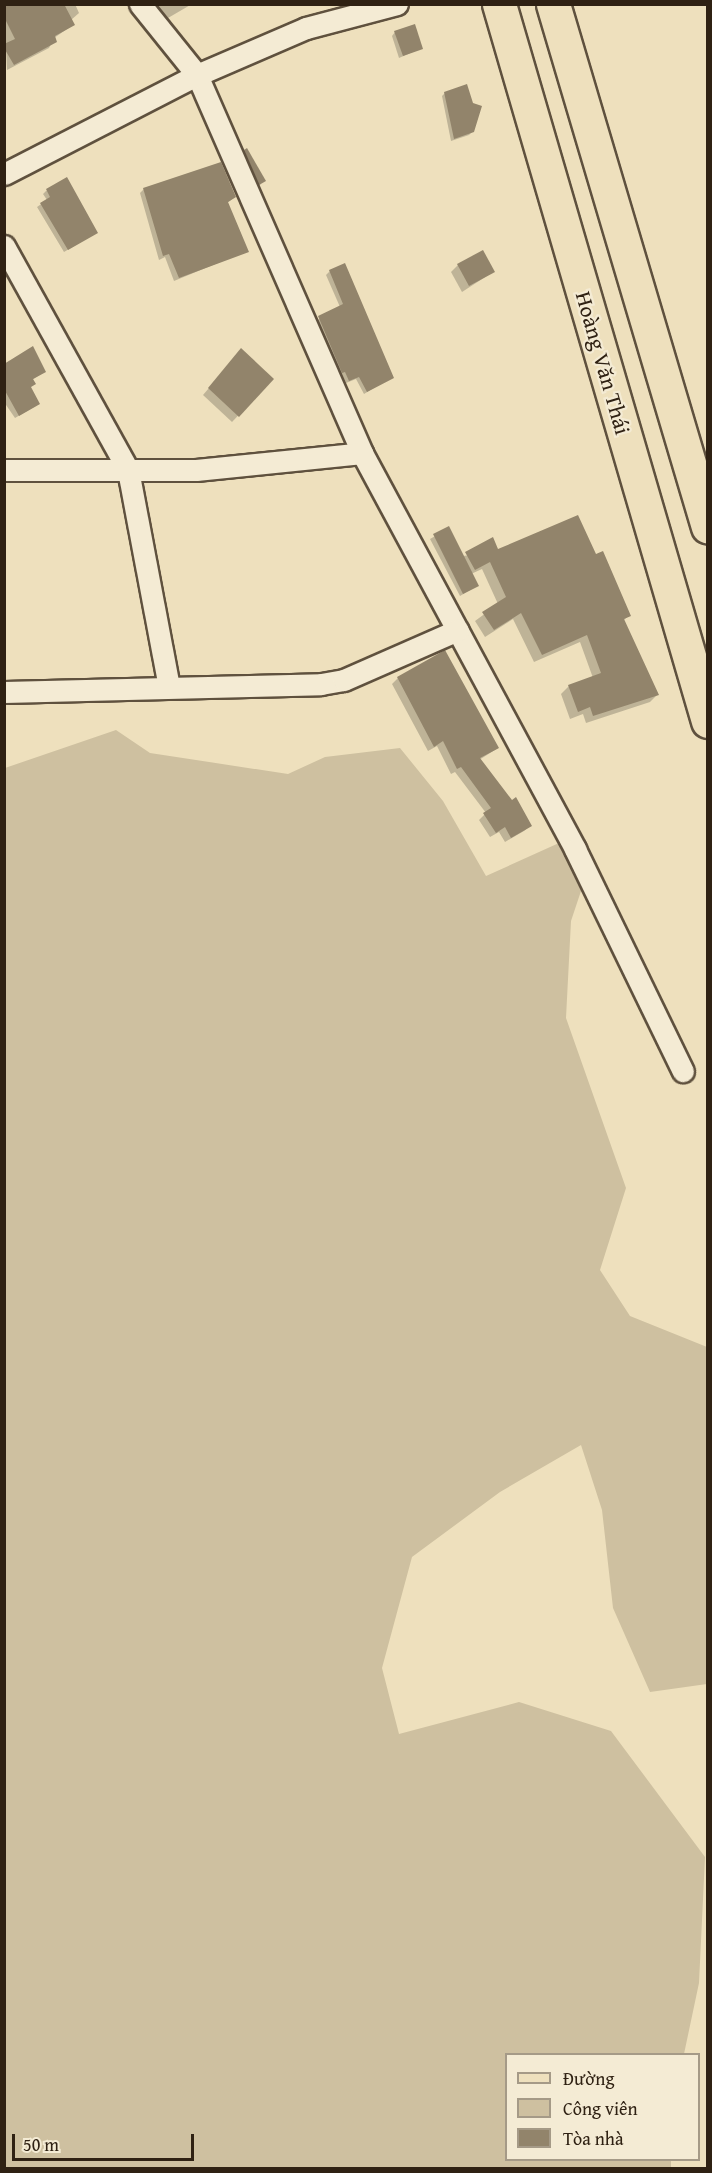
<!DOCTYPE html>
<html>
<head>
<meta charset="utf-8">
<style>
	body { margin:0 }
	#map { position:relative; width:712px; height:2173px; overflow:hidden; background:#eee0bd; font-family:"Gentium Book Plus",serif }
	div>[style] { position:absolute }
	.green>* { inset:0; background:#cec0a0 }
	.shadow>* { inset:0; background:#0003 }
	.building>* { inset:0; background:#92846b }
	.roads { filter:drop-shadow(2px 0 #5f513e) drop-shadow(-2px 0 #5f513e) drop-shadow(0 2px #5f513e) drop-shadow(0 -2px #5f513e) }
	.street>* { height:21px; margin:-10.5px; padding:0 10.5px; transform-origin:10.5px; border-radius:10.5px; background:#f4ebd4 }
	.primary>* { height:33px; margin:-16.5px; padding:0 16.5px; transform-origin:16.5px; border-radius:16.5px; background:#eee0bd }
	span { translate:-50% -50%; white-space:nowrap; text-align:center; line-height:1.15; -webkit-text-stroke:4.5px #f4ebd4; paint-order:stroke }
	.street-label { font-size:22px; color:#2f2113 }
	.frame { position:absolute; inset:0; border:6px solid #2f2113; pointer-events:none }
	.legend { position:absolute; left:505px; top:2053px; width:195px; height:108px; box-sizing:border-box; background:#f4ebd4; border:2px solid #a59a87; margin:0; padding:8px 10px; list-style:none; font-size:18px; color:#2f2113 }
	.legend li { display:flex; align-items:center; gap:12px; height:30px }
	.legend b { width:30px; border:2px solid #a59a87 }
	.scale { position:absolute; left:12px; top:2134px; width:182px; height:27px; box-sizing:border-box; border:3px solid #2f2113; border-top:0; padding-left:8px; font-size:18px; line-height:21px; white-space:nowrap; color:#2f2113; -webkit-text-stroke:4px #f4ebd4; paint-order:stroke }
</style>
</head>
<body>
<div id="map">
	<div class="green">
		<i style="clip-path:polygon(116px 730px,150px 753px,288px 774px,325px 757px,400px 748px,443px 801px,486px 876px,559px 843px,587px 873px,571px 921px,566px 1018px,626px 1188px,600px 1270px,630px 1316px,707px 1347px,707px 1684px,650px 1692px,613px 1608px,602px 1510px,581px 1445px,500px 1492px,412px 1557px,382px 1668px,399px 1734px,519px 1702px,611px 1731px,705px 1857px,699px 1983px,684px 2054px,506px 2054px,506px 2160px,671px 2160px,671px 2168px,5px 2168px,5px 768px)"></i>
	</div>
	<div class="shadow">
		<i style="clip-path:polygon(4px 4px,75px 4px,79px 13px,71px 20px,73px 25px,54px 38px,49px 48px,7px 70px)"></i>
		<i style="clip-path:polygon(146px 4px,192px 4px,168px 18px,164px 25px)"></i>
		<i style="clip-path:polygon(395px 32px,422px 48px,399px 58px,392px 36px)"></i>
		<i style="clip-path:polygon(445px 93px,473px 131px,469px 135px,451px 141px,442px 96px)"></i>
		<i style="clip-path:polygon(245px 151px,261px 184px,255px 187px,241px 155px)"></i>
		<i style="clip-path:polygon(67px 179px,96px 233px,64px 252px,37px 207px,47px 200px,43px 194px,46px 191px)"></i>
		<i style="clip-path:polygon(144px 189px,235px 197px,227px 203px,247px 251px,174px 281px,165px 257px,159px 260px,140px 193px)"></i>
		<i style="clip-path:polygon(458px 265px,493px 272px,462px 292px,451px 272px)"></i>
		<i style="clip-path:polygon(330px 271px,392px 377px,364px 394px,356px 379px,346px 383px,342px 374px,338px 376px,316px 321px,340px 307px,326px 275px)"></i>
		<i style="clip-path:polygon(232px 361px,272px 380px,232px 422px,203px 395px)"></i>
		<i style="clip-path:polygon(4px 364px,44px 372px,32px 380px,30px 388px,39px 404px,15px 418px,4px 402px)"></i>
		<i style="clip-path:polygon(449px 528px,463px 556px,498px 551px,596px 556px,629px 615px,623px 621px,658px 694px,650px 702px,586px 723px,583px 714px,570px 719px,561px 694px,569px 686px,593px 678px,580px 642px,534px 662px,513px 619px,485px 637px,475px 621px,498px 604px,482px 569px,471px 574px,477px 586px,460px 596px,430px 539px)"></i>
		<i style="clip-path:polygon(398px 678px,498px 748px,479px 760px,530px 826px,524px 831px,505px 842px,499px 832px,490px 837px,479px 820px,486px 813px,455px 772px,451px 774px,437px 746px,428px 751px,392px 684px)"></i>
	</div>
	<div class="building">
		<i style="clip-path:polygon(4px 4px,64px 4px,75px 25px,55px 36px,57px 42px,14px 65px,4px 48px,4px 44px,15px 39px,4px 17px)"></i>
		<i style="clip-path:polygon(415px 24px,423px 49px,403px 56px,394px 31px)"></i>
		<i style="clip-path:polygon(467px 84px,473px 103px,482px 106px,474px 132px,454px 139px,444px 92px)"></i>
		<i style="clip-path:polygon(247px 148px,266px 181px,259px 185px,244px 150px)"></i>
		<i style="clip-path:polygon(221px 162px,236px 197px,228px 202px,249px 252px,179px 278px,169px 254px,163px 256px,143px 188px)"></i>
		<i style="clip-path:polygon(67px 177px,98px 233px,68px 250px,40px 203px,50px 197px,46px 189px)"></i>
		<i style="clip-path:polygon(483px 250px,495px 272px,469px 286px,457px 264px)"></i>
		<i style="clip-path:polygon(345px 263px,394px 378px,367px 392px,359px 377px,349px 381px,345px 372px,342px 373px,318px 316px,343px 304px,329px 270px)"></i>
		<i style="clip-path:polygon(33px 346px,46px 372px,33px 379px,36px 384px,31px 387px,40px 404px,19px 416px,4px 389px,4px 364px)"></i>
		<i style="clip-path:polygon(241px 348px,274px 379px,239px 417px,208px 388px)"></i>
		<i style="clip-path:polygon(578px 515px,596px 554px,603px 551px,631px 616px,624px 619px,659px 695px,593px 716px,590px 707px,578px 712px,568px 685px,601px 673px,587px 635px,542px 655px,521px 613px,494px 630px,482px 612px,506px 597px,490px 562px,475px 570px,465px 552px,493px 537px,498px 549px)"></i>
		<i style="clip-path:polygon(449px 526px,479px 586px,463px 594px,433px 534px)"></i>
		<i style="clip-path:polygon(445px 650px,499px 748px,480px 758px,512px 800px,516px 797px,532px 826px,511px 838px,505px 827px,496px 833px,483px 813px,491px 808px,461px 767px,457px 769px,443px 741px,434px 747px,397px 677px)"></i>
	</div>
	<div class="roads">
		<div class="street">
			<i style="left:140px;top:4px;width:91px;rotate:51.2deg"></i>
			<i style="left:197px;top:75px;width:412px;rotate:66.4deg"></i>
			<i style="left:362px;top:453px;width:450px;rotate:61.7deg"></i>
			<i style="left:575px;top:849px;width:247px;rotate:64.1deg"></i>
			<i style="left:4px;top:174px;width:217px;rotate:-27.2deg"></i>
			<i style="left:197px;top:75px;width:119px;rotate:-23.3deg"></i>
			<i style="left:306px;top:28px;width:94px;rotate:-14.8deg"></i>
			<i style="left:4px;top:246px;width:256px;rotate:61deg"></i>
			<i style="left:128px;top:470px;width:220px;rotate:79.3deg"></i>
			<i style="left:4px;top:470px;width:192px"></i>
			<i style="left:196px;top:470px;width:167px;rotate:-5.8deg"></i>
			<i style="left:4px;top:692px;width:317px;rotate:-1.4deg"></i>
			<i style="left:321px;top:684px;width:23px;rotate:-10deg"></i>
			<i style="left:344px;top:680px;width:124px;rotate:-23.7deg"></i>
		</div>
		<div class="primary">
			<i style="left:499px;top:4px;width:747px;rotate:73.75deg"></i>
			<i style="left:553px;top:4px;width:545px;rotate:73.49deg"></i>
		</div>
	</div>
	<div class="street-label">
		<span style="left:603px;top:363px;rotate:74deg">Hoàng Văn Thái</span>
	</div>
	<div class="frame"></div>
	<ul class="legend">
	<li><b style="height:8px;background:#eee0bd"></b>Đường</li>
	<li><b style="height:16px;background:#cec0a0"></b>Công viên</li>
	<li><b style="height:16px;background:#92846b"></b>Tòa nhà</li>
	</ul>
	<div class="scale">50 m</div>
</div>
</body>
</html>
